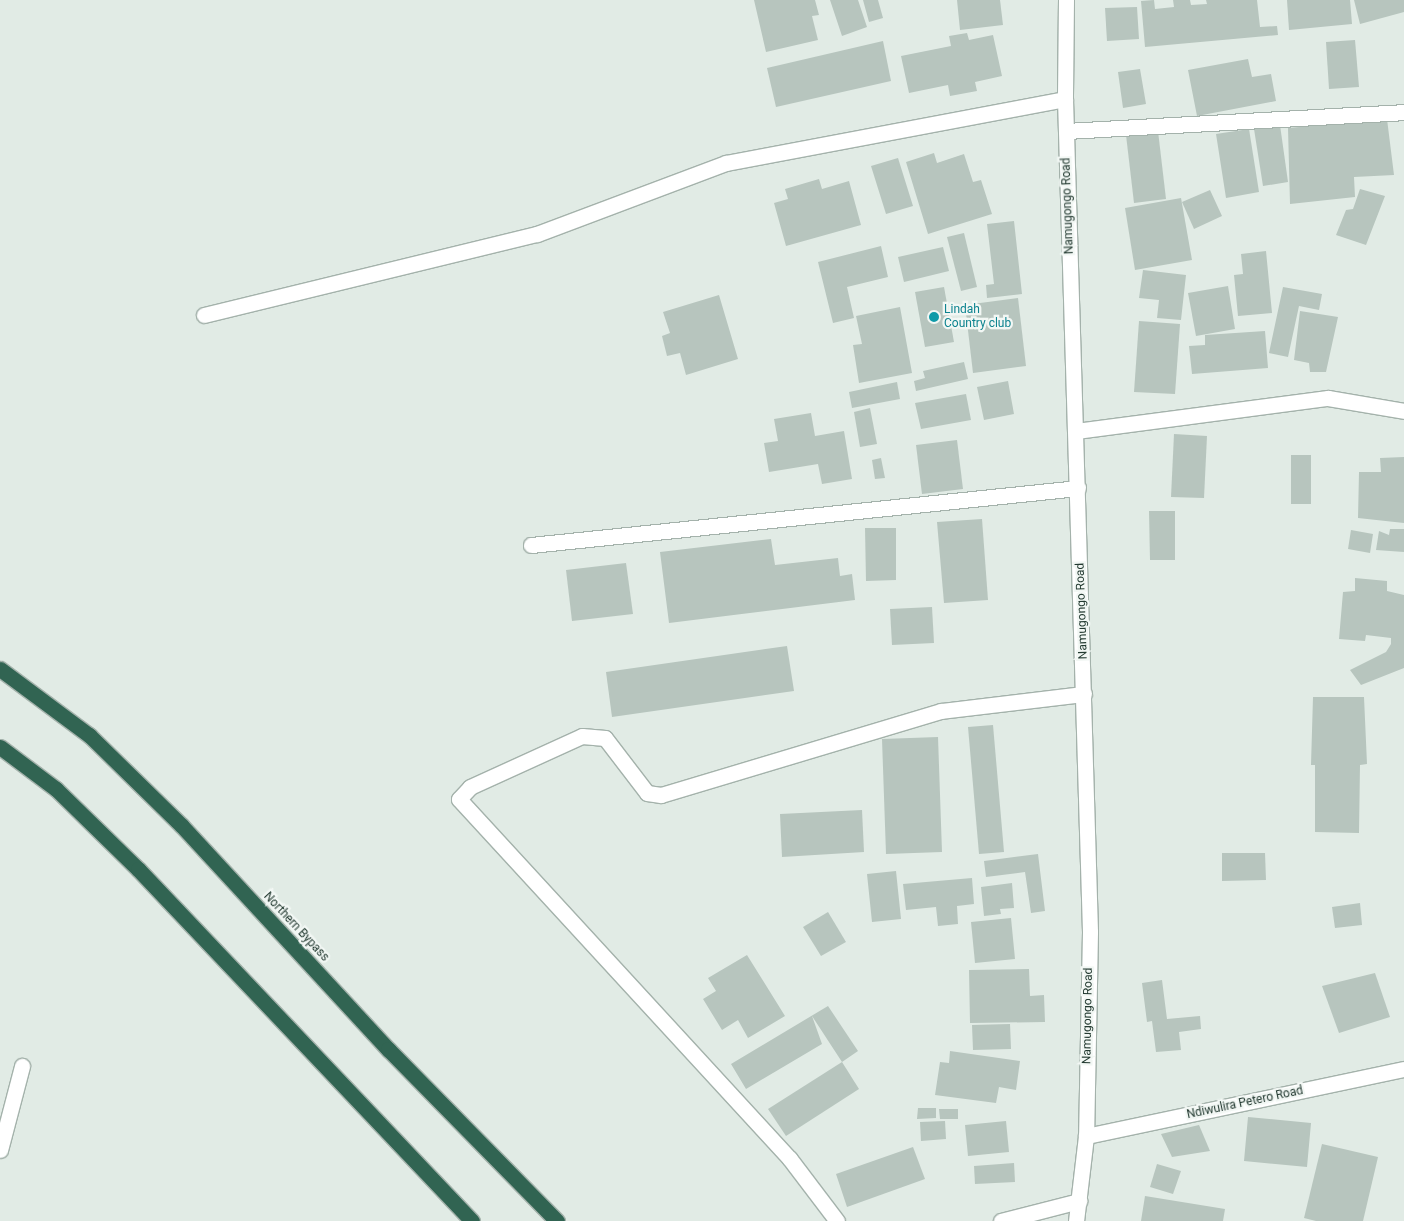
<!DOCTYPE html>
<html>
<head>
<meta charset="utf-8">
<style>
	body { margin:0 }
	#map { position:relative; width:1404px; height:1221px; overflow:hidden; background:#e1ebe5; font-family:Roboto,sans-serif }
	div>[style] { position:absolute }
	.building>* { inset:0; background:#b7c5be }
	.roads { filter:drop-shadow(1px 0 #a4b2ab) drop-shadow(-1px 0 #a4b2ab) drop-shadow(0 1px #a4b2ab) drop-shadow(0 -1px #a4b2ab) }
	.street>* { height:15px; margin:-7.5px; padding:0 7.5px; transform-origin:7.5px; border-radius:7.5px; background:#fff }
	.secondary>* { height:15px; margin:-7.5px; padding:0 7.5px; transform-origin:7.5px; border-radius:7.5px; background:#fff }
	.highway>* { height:15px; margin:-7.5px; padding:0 7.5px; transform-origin:7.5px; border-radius:7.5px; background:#316452 }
	.dots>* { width:14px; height:14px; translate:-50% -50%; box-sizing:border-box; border:2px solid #f2f7f4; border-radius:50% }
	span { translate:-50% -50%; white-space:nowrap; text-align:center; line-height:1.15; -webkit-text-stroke:4.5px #f2f7f4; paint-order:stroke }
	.street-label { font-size:12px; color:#233a31 }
	.culture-label { font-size:12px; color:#0d838f }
	.left { translate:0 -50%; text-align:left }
</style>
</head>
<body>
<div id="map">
	<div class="building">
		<i style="clip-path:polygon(754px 0,815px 0,819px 15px,812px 16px,818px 40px,766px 52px)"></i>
		<i style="clip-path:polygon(830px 0,858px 0,867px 27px,842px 36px)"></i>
		<i style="clip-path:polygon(863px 0,878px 0,883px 18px,869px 22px)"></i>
		<i style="clip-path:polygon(957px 0,1000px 0,1003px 25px,960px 30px)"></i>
		<i style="clip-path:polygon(1154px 0,1155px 9px,1174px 7px,1173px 0,1190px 0,1191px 5px,1207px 4px,1206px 0,1257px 0,1260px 27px,1277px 26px,1278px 35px,1145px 47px,1141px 1px)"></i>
		<i style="clip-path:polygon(1287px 0,1350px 0,1352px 24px,1289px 30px)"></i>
		<i style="clip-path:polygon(1354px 0,1404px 0,1404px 12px,1360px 24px)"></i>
		<i style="clip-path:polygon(1137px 7px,1139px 39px,1107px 41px,1105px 8px)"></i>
		<i style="clip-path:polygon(967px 33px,969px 40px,993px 35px,1002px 76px,975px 82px,977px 91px,950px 96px,948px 85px,909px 93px,901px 56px,951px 46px,949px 36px)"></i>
		<i style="clip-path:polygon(1355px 40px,1359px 87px,1329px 89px,1326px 42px)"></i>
		<i style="clip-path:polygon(883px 41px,891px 81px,776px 107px,767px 68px)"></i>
		<i style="clip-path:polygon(1248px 59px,1252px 77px,1271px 74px,1276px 101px,1197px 116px,1188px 70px)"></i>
		<i style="clip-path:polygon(1140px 69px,1146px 104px,1123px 108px,1118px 72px)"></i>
		<i style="clip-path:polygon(1387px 119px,1394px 175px,1354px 177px,1355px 197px,1290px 204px,1288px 128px)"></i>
		<i style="clip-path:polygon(1280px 125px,1288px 182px,1263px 186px,1254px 129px)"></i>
		<i style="clip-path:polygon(1249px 129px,1259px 192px,1226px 198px,1216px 134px)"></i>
		<i style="clip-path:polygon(1158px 131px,1166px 199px,1134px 203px,1126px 135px)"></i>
		<i style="clip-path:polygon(934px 153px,937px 163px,964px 154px,973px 182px,981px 180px,992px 214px,928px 234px,906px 162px)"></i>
		<i style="clip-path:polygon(898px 158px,913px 206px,886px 214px,871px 166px)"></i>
		<i style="clip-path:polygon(819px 179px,822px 189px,849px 181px,861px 225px,786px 246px,774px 203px,788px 199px,785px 189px)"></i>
		<i style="clip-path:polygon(1360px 189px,1385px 196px,1366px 245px,1336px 235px,1346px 210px,1353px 209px)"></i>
		<i style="clip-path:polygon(1210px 190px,1222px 216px,1194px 229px,1182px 202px)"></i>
		<i style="clip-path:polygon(1181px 198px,1192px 260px,1135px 270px,1125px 208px)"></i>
		<i style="clip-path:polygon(1014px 221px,1022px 294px,987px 298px,986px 285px,994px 284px,987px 224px)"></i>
		<i style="clip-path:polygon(964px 233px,977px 287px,961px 291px,947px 237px)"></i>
		<i style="clip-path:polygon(881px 246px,888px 277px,847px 287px,854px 318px,833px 323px,818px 262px)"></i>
		<i style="clip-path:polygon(943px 247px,949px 271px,904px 282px,898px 257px)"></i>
		<i style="clip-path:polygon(1266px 251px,1272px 313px,1238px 316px,1234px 275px,1243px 274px,1241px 254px)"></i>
		<i style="clip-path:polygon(1143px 270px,1186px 275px,1181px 320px,1157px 318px,1159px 300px,1139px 298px)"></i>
		<i style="clip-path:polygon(1228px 286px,1235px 329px,1196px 336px,1188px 293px)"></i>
		<i style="clip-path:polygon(944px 287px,954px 342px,925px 347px,915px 292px)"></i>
		<i style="clip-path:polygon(1283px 287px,1322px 294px,1319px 310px,1299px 306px,1288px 357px,1269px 353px)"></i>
		<i style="clip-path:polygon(719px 295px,738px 359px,686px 375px,680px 353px,667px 356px,662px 336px,670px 333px,663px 312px)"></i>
		<i style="clip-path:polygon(1018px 298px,1026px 366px,973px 373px,965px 305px)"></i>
		<i style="clip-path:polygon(900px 307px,912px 373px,859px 383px,853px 345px,862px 344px,856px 316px)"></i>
		<i style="clip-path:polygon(1300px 311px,1338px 317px,1326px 372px,1310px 372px,1309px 363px,1294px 360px)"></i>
		<i style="clip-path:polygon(1139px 321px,1180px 324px,1175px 394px,1134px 392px)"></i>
		<i style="clip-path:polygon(1265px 331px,1268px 368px,1192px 374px,1189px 346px,1205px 345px,1205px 335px)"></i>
		<i style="clip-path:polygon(964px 362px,968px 379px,916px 391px,914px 381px,925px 378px,923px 371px)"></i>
		<i style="clip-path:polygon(1008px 381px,1014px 414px,984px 420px,977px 387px)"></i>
		<i style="clip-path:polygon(897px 382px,900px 399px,852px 408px,849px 392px)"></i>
		<i style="clip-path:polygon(966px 394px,971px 420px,921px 429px,915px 403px)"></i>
		<i style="clip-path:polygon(870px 408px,877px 444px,860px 447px,854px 412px)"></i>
		<i style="clip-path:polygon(811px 413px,815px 436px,844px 431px,852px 479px,822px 484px,818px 464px,769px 472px,764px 443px,778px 441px,774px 419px)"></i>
		<i style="clip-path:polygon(1174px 434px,1207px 436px,1204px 498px,1171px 497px)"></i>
		<i style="clip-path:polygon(957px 440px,963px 489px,922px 494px,916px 445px)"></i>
		<i style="clip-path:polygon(1291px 455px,1311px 455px,1311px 504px,1291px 504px)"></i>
		<i style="clip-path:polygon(1404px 457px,1404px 523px,1358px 518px,1359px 472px,1381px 472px,1380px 458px)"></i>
		<i style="clip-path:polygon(881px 458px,885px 478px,875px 479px,872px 460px)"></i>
		<i style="clip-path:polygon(1149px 511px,1175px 511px,1175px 560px,1150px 560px)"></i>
		<i style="clip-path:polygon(982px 519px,988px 600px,944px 603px,937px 522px)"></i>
		<i style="clip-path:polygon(865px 528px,896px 528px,896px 580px,866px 581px)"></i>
		<i style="clip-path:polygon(1390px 529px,1404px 529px,1404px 552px,1376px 550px,1379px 531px,1389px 535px)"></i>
		<i style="clip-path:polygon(1351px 530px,1373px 534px,1370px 553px,1348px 549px)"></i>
		<i style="clip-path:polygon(771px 539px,775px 565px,838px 558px,840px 576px,852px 574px,855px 600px,669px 623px,660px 552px)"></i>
		<i style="clip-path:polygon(626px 563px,633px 614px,572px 621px,566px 570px)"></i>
		<i style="clip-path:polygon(1355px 578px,1387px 581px,1387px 591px,1404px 595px,1404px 668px,1361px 685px,1350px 670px,1386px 652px,1391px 644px,1391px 638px,1366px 635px,1365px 641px,1339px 639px,1343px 592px,1355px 591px)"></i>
		<i style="clip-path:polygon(932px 607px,934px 643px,892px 645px,890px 609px)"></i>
		<i style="clip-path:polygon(787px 646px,794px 691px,612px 717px,606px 672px)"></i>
		<i style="clip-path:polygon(1313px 697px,1364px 697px,1367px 764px,1360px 765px,1359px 833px,1315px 832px,1315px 765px,1311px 765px)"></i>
		<i style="clip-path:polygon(993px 725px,1004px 852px,979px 854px,968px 727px)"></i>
		<i style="clip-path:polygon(938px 737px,942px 852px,886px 854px,882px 739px)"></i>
		<i style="clip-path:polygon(862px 810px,864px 852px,782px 857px,780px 814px)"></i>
		<i style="clip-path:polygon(1222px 853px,1265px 853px,1266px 880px,1222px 881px)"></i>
		<i style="clip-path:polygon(1038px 854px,1045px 911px,1031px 913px,1025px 872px,986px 877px,984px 861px)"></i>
		<i style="clip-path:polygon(896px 871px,901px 919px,872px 922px,867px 874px)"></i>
		<i style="clip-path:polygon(972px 878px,974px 904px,957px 906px,958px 924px,938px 926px,936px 907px,906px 910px,903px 884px)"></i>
		<i style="clip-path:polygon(1012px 883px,1014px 908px,1000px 909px,1001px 914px,984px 916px,981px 887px)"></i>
		<i style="clip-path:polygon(1360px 903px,1362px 925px,1335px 928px,1332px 907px)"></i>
		<i style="clip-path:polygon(828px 912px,846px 942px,821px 956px,803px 927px)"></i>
		<i style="clip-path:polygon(1011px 918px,1015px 959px,975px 963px,971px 922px)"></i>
		<i style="clip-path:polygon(747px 955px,785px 1016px,748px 1038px,738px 1020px,722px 1030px,703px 999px,716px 991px,708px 978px)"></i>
		<i style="clip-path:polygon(1029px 969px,1030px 996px,1044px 995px,1045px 1022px,970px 1023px,969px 970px)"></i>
		<i style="clip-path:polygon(1375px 973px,1390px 1017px,1339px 1033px,1322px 986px)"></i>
		<i style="clip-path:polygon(1162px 980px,1167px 1019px,1200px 1016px,1201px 1029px,1179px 1032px,1181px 1050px,1156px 1052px,1152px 1021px,1147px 1022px,1142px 983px)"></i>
		<i style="clip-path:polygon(828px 1006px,858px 1051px,842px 1062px,812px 1016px,822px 1044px,746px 1089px,731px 1064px)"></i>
		<i style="clip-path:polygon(1010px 1024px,1011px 1049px,973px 1050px,972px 1025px)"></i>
		<i style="clip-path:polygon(950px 1051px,1020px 1061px,1016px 1090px,999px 1087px,996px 1103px,935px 1095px,940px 1062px,949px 1063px)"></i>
		<i style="clip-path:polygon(842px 1062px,859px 1089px,786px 1136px,768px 1109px)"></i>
		<i style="clip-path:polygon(918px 1108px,936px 1108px,936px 1118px,917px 1119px)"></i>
		<i style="clip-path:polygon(939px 1109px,958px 1109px,958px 1119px,940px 1119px)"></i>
		<i style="clip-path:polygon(1248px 1117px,1311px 1123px,1307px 1167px,1244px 1161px)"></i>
		<i style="clip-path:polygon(945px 1121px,946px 1139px,921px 1141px,920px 1122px)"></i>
		<i style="clip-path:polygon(1006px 1121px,1009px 1152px,968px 1156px,965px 1125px)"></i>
		<i style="clip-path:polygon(1199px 1125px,1210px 1151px,1172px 1157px,1161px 1134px)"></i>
		<i style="clip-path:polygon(1322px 1144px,1378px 1157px,1363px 1221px,1316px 1221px,1304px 1218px)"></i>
		<i style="clip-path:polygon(913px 1147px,925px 1179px,847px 1207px,836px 1174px)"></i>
		<i style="clip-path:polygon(1014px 1163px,1015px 1182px,975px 1184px,974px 1166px)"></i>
		<i style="clip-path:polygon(1157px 1164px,1181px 1171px,1173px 1194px,1150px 1187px)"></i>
		<i style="clip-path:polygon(1145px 1196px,1225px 1209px,1223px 1221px,1141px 1221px)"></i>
	</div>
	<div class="roads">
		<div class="street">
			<i style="left:1066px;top:131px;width:339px;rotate:-3.2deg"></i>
			<i style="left:204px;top:315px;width:343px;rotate:-13.7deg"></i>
			<i style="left:537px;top:234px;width:202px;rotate:-20.6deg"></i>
			<i style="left:726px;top:163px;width:345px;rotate:-10.7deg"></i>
			<i style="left:1076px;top:431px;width:254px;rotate:-7.5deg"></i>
			<i style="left:1328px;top:398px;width:77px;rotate:9.7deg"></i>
			<i style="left:531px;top:545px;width:550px;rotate:-5.95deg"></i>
			<i style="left:0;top:1150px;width:87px;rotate:-75.3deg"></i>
			<i style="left:837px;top:1221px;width:78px;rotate:-127.2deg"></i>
			<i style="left:790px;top:1159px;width:489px;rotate:-132.6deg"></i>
			<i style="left:459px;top:799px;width:16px;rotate:-47deg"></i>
			<i style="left:470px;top:787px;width:123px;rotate:-24.5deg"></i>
			<i style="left:582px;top:736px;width:23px;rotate:5deg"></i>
			<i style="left:605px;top:738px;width:69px;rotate:52.6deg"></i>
			<i style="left:647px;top:793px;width:14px;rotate:8deg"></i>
			<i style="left:661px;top:795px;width:292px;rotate:-16.7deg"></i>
			<i style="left:941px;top:711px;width:144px;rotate:-6.8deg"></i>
			<i style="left:1001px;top:1221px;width:81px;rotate:-14.4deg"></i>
		</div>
		<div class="secondary">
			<i style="left:1066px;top:0;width:99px;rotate:90.6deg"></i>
			<i style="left:1065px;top:99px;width:833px;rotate:88.28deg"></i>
			<i style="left:1090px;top:932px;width:204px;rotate:91.1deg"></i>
			<i style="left:1086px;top:1136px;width:86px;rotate:96.7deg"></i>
			<i style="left:1086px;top:1136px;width:325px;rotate:-11.9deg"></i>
		</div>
		<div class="highway">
			<i style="left:0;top:669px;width:111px;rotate:36.6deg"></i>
			<i style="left:89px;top:735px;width:130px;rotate:44.4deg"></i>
			<i style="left:182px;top:826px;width:304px;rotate:47.3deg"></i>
			<i style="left:388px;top:1049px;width:241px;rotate:45.5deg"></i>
			<i style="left:0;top:747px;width:70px;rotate:36.9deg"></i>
			<i style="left:56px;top:789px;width:115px;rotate:44.3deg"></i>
			<i style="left:138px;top:869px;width:485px;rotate:46.5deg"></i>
		</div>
	</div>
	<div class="dots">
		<i style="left:934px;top:317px;background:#0f9aa8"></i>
	</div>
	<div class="street-label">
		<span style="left:1068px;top:206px;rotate:-92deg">Namugongo Road</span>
		<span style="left:1082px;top:611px;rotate:-92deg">Namugongo Road</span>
		<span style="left:296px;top:927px;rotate:47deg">Northern Bypass</span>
		<span style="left:1088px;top:1016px;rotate:-89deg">Namugongo Road</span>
		<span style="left:1245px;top:1103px;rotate:-12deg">Ndiwulira Petero Road</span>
	</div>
	<div class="culture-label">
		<span class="left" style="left:944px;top:317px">Lindah<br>Country club</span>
	</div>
</div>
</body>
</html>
